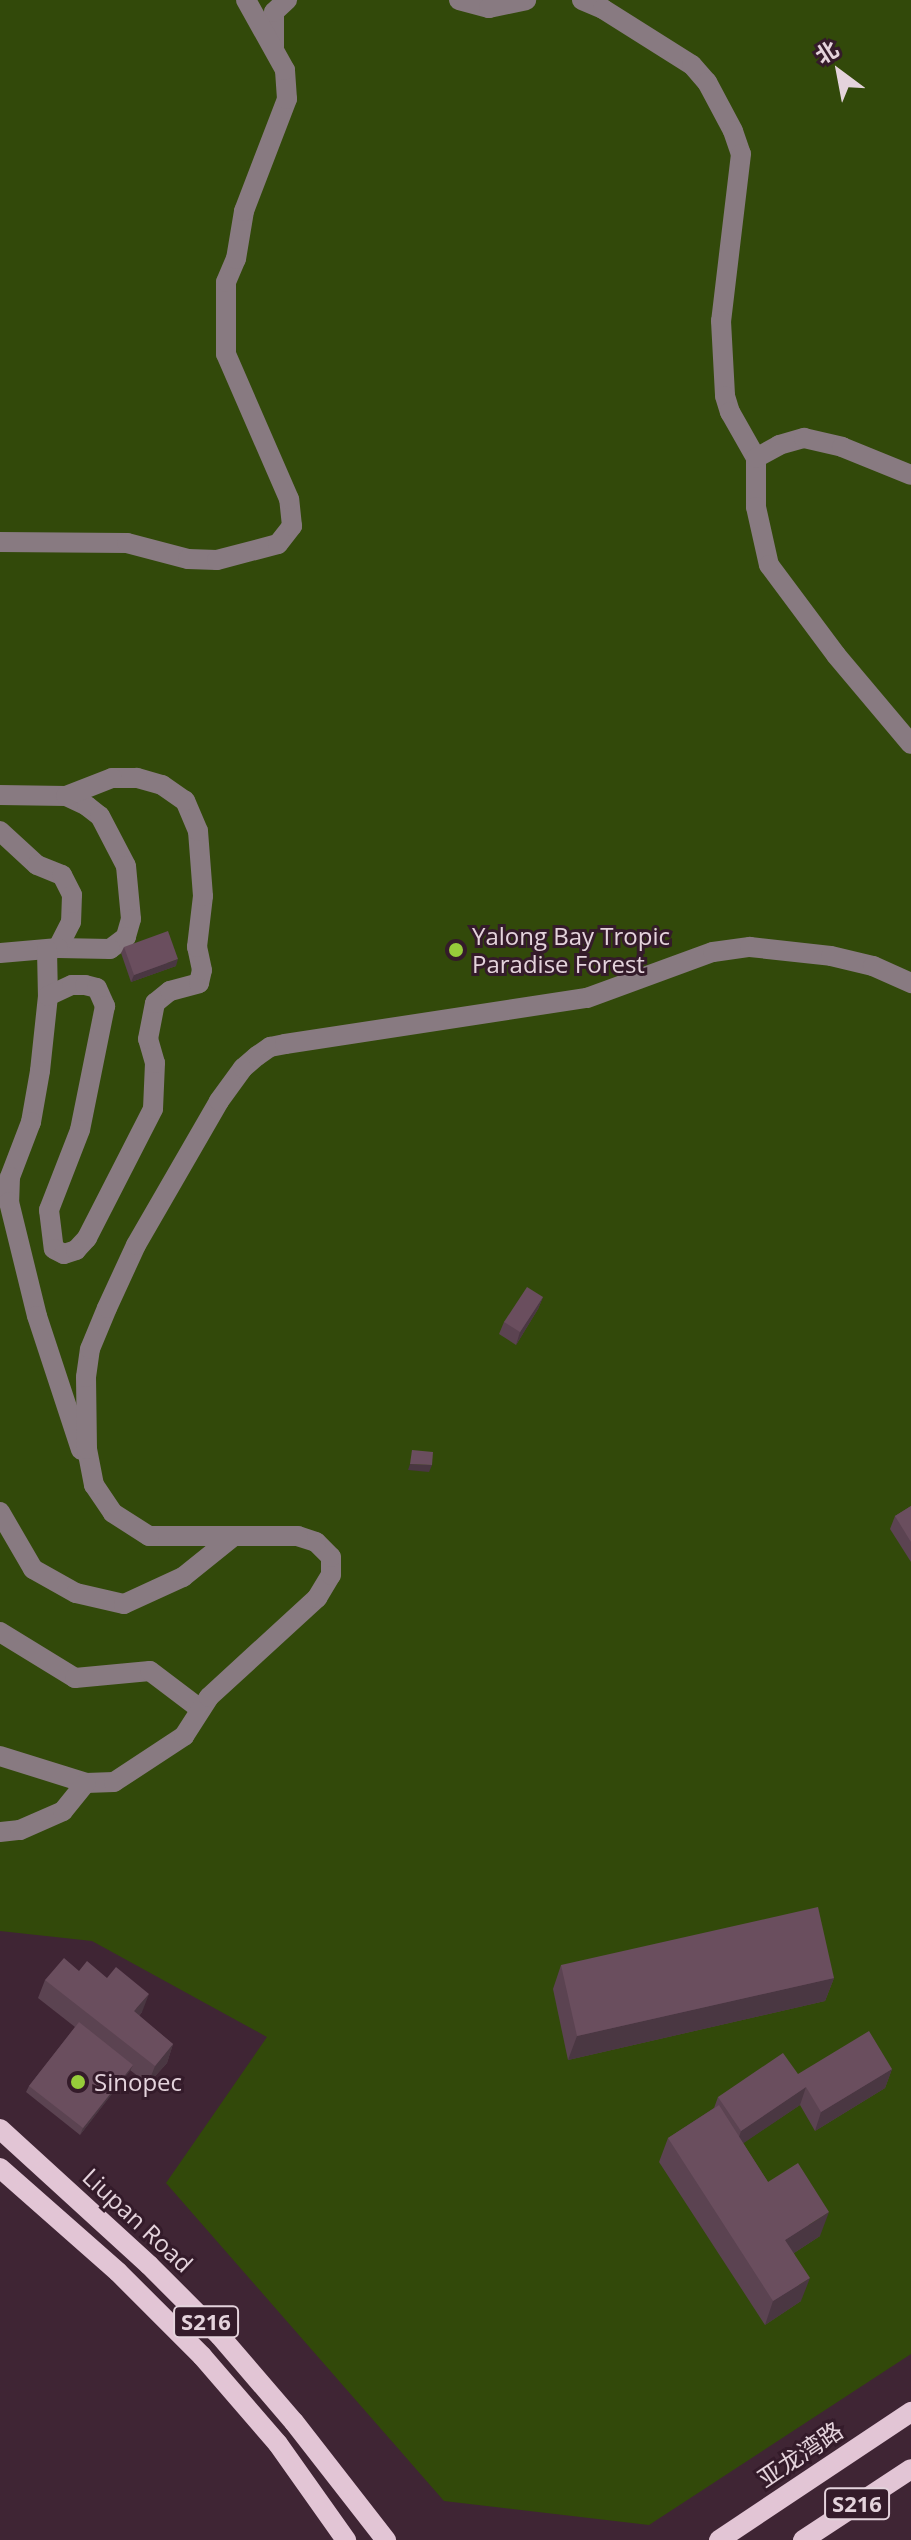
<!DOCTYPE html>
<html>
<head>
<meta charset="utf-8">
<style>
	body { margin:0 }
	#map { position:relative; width:911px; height:2540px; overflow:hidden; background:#3f2534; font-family:"Open Sans","Noto Sans SC",sans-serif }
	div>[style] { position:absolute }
	.green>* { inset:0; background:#32490a }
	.minor>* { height:20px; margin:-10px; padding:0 10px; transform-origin:10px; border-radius:10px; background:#887a81 }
	.major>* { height:20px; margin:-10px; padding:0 10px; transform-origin:10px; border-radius:10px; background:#e2c5d5 }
	.wall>* { inset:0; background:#5b4351 }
	.shaded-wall>* { inset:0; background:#4a3742 }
	.building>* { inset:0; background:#6a4e5e }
	.dots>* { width:22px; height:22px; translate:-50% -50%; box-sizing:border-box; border:4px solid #341b2a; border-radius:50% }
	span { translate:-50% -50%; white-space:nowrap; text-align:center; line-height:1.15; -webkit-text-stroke:6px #341b2a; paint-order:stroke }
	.shield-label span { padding:2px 6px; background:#341b2a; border:2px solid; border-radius:6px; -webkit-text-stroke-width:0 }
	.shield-label { font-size:22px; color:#e4d3dc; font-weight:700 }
	.poi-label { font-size:24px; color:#e4d3dc }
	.left { translate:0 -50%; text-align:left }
	.street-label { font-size:24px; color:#e4d3dc }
	.north { position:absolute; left:799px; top:32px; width:80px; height:80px; -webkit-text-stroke:6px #341b2a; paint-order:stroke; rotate:328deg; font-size:22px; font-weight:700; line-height:32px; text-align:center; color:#e4d3dc }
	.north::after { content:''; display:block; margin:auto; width:28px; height:36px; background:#e4d3dc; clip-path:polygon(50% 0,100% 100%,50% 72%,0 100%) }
</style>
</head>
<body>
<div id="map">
	<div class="green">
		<i style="clip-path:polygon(0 0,911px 0,911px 2354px,649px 2525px,444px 2501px,166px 2183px,267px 2037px,92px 1941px,0 1931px)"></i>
	</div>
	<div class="minor">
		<i style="left:459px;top:0;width:31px;rotate:15deg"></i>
		<i style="left:489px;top:8px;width:38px;rotate:-12deg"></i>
		<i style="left:582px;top:0;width:23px;rotate:23deg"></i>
		<i style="left:603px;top:9px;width:105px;rotate:32.2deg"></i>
		<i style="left:692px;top:65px;width:23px;rotate:49deg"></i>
		<i style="left:707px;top:82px;width:55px;rotate:62deg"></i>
		<i style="left:733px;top:131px;width:24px;rotate:71deg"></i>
		<i style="left:741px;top:154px;width:168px;rotate:96.8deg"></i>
		<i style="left:721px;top:321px;width:75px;rotate:86.9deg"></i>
		<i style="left:725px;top:396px;width:17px;rotate:73deg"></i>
		<i style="left:730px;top:412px;width:53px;rotate:60.5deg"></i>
		<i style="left:756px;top:458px;width:49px;rotate:90deg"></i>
		<i style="left:756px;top:507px;width:59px;rotate:77.4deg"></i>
		<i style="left:769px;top:565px;width:112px;rotate:53.3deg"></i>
		<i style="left:836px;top:655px;width:116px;rotate:49.9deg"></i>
		<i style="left:274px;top:47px;width:35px;rotate:-90deg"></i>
		<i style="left:274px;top:12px;width:18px;rotate:-43deg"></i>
		<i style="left:756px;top:458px;width:26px;rotate:-29deg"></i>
		<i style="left:779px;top:445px;width:26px;rotate:-16deg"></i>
		<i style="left:804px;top:438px;width:39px;rotate:13deg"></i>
		<i style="left:842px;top:447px;width:74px;rotate:22.1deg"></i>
		<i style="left:0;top:542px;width:127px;rotate:0.5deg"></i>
		<i style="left:127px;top:543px;width:63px;rotate:14.7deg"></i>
		<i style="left:188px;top:559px;width:29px;rotate:2deg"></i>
		<i style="left:217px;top:560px;width:63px;rotate:-14.7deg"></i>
		<i style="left:278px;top:544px;width:23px;rotate:-52deg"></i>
		<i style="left:292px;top:526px;width:27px;rotate:-96deg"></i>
		<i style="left:289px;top:499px;width:158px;rotate:-113.5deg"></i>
		<i style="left:226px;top:354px;width:72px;rotate:-90deg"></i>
		<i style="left:226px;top:282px;width:25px;rotate:-67deg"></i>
		<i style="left:236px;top:259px;width:49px;rotate:-80.5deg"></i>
		<i style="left:244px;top:211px;width:120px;rotate:-69deg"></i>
		<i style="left:287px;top:99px;width:29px;rotate:-94deg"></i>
		<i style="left:285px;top:70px;width:80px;rotate:-119.1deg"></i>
		<i style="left:0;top:795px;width:66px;rotate:0.9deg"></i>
		<i style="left:66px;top:796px;width:23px;rotate:25deg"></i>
		<i style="left:87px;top:806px;width:16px;rotate:38deg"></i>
		<i style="left:100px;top:816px;width:56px;rotate:62.5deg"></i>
		<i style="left:126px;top:866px;width:53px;rotate:84.6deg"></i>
		<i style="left:131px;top:919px;width:19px;rotate:106deg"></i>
		<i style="left:126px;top:937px;width:20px;rotate:143deg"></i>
		<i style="left:110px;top:949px;width:52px;rotate:-178.9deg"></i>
		<i style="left:0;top:831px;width:50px;rotate:42.6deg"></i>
		<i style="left:37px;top:865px;width:27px;rotate:22deg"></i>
		<i style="left:62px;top:875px;width:22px;rotate:63deg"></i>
		<i style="left:72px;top:895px;width:27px;rotate:92deg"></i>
		<i style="left:71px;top:922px;width:29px;rotate:117deg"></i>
		<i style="left:58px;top:948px;width:58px;rotate:175.1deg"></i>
		<i style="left:47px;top:950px;width:46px;rotate:88.8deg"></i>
		<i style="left:48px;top:996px;width:75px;rotate:96.1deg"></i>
		<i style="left:40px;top:1071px;width:52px;rotate:100deg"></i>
		<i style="left:31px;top:1122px;width:59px;rotate:110.9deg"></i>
		<i style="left:10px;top:1177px;width:25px;rotate:92deg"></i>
		<i style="left:9px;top:1202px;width:117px;rotate:76.2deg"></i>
		<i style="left:37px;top:1316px;width:141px;rotate:71.8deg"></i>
		<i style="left:48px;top:996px;width:26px;rotate:-25deg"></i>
		<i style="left:72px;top:985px;width:13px"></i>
		<i style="left:85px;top:985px;width:12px;rotate:14deg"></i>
		<i style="left:97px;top:988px;width:20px;rotate:66deg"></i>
		<i style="left:105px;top:1006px;width:126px;rotate:101.4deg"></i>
		<i style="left:80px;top:1130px;width:86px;rotate:111.2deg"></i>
		<i style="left:49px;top:1210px;width:39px;rotate:83deg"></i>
		<i style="left:54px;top:1249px;width:11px;rotate:27deg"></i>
		<i style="left:64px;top:1254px;width:13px;rotate:-18deg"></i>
		<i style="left:76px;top:1250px;width:16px;rotate:-47deg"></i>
		<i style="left:87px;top:1238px;width:145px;rotate:-62.9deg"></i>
		<i style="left:153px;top:1109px;width:46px;rotate:-87.5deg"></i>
		<i style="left:155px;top:1063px;width:25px;rotate:-106deg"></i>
		<i style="left:148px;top:1039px;width:37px;rotate:-79deg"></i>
		<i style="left:155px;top:1003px;width:19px;rotate:-39deg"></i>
		<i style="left:170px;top:991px;width:30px;rotate:-15deg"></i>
		<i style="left:199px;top:983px;width:13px;rotate:-77deg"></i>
		<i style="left:202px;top:970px;width:24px;rotate:-102deg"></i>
		<i style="left:197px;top:947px;width:51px;rotate:-83.3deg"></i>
		<i style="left:203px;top:896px;width:65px;rotate:-94.4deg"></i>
		<i style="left:198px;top:831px;width:33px;rotate:-113deg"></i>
		<i style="left:185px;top:801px;width:28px;rotate:-145deg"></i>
		<i style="left:162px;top:785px;width:26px;rotate:-164deg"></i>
		<i style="left:137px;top:778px;width:25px;rotate:180deg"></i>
		<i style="left:112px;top:778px;width:49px;rotate:158.6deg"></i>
		<i style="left:0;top:1512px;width:66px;rotate:59.9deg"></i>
		<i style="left:33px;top:1569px;width:49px;rotate:29.2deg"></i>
		<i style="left:76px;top:1593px;width:49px;rotate:12.9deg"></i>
		<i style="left:124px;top:1604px;width:65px;rotate:-24.6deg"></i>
		<i style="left:183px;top:1577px;width:65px;rotate:-38.8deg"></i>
		<i style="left:0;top:1632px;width:88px;rotate:31.5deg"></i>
		<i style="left:75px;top:1678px;width:75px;rotate:-5.3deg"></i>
		<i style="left:150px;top:1671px;width:63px;rotate:37.2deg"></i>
		<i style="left:0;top:1756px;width:90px;rotate:17.4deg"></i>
		<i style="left:86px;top:1783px;width:28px;rotate:-2deg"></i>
		<i style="left:114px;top:1782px;width:84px;rotate:-33.3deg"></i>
		<i style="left:184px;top:1736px;width:46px;rotate:-57.3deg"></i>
		<i style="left:209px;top:1697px;width:147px;rotate:-42.5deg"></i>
		<i style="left:317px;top:1598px;width:27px;rotate:-59deg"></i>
		<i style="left:331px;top:1575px;width:18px;rotate:-90deg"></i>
		<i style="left:331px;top:1557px;width:21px;rotate:-135deg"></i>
		<i style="left:316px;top:1542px;width:19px;rotate:-162deg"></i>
		<i style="left:298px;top:1536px;width:149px;rotate:180deg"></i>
		<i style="left:149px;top:1536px;width:43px;rotate:-147.4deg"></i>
		<i style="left:113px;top:1513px;width:34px;rotate:-124deg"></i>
		<i style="left:94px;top:1485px;width:37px;rotate:-101deg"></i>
		<i style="left:87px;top:1449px;width:72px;rotate:-90.8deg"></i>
		<i style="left:86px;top:1377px;width:28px;rotate:-82deg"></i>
		<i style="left:90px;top:1349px;width:44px;rotate:-67.5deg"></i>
		<i style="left:107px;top:1308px;width:69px;rotate:-65.3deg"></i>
		<i style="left:136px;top:1245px;width:166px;rotate:-60deg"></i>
		<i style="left:219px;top:1101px;width:41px;rotate:-54deg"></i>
		<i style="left:243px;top:1068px;width:18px;rotate:-41deg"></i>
		<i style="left:257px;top:1056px;width:16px;rotate:-35deg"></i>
		<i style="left:270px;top:1047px;width:15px;rotate:-11deg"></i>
		<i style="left:285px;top:1044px;width:305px;rotate:-8.7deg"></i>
		<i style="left:587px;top:998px;width:134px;rotate:-20.1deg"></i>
		<i style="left:713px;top:952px;width:37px;rotate:-8deg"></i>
		<i style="left:750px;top:947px;width:81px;rotate:6.3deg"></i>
		<i style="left:831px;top:956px;width:43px;rotate:13.4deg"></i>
		<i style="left:873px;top:966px;width:42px;rotate:24.1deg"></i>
		<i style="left:0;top:1832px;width:20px;rotate:-6deg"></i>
		<i style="left:20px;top:1830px;width:47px;rotate:-23.8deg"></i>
		<i style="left:63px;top:1811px;width:36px;rotate:-51deg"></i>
	</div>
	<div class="major">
		<i style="left:0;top:2129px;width:202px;rotate:42.4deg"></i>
		<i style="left:149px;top:2265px;width:100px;rotate:45deg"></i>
		<i style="left:220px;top:2336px;width:113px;rotate:49.3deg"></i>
		<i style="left:294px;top:2422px;width:150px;rotate:52.1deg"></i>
		<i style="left:0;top:2168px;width:157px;rotate:41.4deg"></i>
		<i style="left:118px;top:2272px;width:119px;rotate:45deg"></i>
		<i style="left:202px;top:2356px;width:116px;rotate:49.2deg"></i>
		<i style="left:278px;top:2444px;width:118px;rotate:54.7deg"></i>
		<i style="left:719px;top:2540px;width:231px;rotate:-33.7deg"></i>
		<i style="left:803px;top:2540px;width:129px;rotate:-33.3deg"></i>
	</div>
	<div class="wall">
		<i style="clip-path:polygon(124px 947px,176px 966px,131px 982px,121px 953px)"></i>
		<i style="clip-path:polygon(543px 1297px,538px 1309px,516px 1345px,499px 1334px,504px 1322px)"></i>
		<i style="clip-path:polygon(911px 1506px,911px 1562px,890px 1529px,895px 1516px)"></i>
		<i style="clip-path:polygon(561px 1965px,834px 1978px,825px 2001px,568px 2060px,553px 1989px)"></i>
		<i style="clip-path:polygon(79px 1971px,142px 2012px,139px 2016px,173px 2044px,167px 2063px,148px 2084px,130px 2070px,80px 2135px,26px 2092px,29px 2086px,75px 2027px,38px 1998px,45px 1980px)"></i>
		<i style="clip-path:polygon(892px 2069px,885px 2088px,815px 2131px,800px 2105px,743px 2143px,768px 2182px,820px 2236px,794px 2253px,801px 2301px,765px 2325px,659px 2162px,668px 2138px,714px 2108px,718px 2097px)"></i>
	</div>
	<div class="shaded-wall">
		<i style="clip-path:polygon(178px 959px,176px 966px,131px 982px,134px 975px)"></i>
		<i style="clip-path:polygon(543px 1297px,538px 1309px,516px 1345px,520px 1332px)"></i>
		<i style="clip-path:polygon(410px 1464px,432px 1465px,429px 1472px,408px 1470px)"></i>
		<i style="clip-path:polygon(834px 1978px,825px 2001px,568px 2060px,577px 2036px)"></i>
		<i style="clip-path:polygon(149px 1994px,142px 2012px,127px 2030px,134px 2011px)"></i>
		<i style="clip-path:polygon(173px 2044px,167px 2063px,148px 2084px,155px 2066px)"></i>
		<i style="clip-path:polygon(133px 2065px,130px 2071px,80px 2135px,83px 2128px)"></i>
		<i style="clip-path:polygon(892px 2069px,885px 2088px,815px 2131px,821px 2112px)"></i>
		<i style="clip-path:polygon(806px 2087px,800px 2105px,735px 2149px,741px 2131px)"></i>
		<i style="clip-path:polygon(829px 2212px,820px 2236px,777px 2264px,785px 2240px)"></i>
		<i style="clip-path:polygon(810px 2278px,801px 2301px,765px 2325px,773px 2301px)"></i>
	</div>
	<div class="building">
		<i style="clip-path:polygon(168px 931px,178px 959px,134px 975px,124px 947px)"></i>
		<i style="clip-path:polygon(527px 1287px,543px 1297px,520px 1332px,504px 1322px)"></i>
		<i style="clip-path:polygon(412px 1450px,433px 1452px,432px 1465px,410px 1464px)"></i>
		<i style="clip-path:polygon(911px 1506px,911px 1542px,895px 1516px)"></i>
		<i style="clip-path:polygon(818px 1907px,834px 1978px,577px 2036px,561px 1965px)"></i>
		<i style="clip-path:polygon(64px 1958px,79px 1971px,87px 1961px,107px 1978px,116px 1967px,149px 1994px,134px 2011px,173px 2044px,155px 2066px,45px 1980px)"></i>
		<i style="clip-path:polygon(79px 2022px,133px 2065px,83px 2128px,29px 2086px)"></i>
		<i style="clip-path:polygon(869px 2031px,892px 2069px,821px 2112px,806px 2087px,741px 2131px,718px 2097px,783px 2053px,798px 2074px)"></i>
		<i style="clip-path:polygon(719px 2105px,768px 2182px,798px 2163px,829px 2212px,785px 2240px,810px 2278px,773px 2301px,668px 2138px)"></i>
	</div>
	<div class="dots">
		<i style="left:456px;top:950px;background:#96cc3a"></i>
		<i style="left:78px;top:2082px;background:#96cc3a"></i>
	</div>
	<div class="shield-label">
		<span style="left:206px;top:2322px">S216</span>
		<span style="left:857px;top:2504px">S216</span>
	</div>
	<div class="poi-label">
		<span class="left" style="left:472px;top:950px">Yalong Bay Tropic<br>Paradise Forest</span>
		<span class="left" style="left:94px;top:2082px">Sinopec</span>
	</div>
	<div class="street-label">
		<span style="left:138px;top:2220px;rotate:43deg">Liupan Road</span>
		<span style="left:800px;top:2454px;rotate:-34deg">亚龙湾路</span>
	</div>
	<div class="north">北</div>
</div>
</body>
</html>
